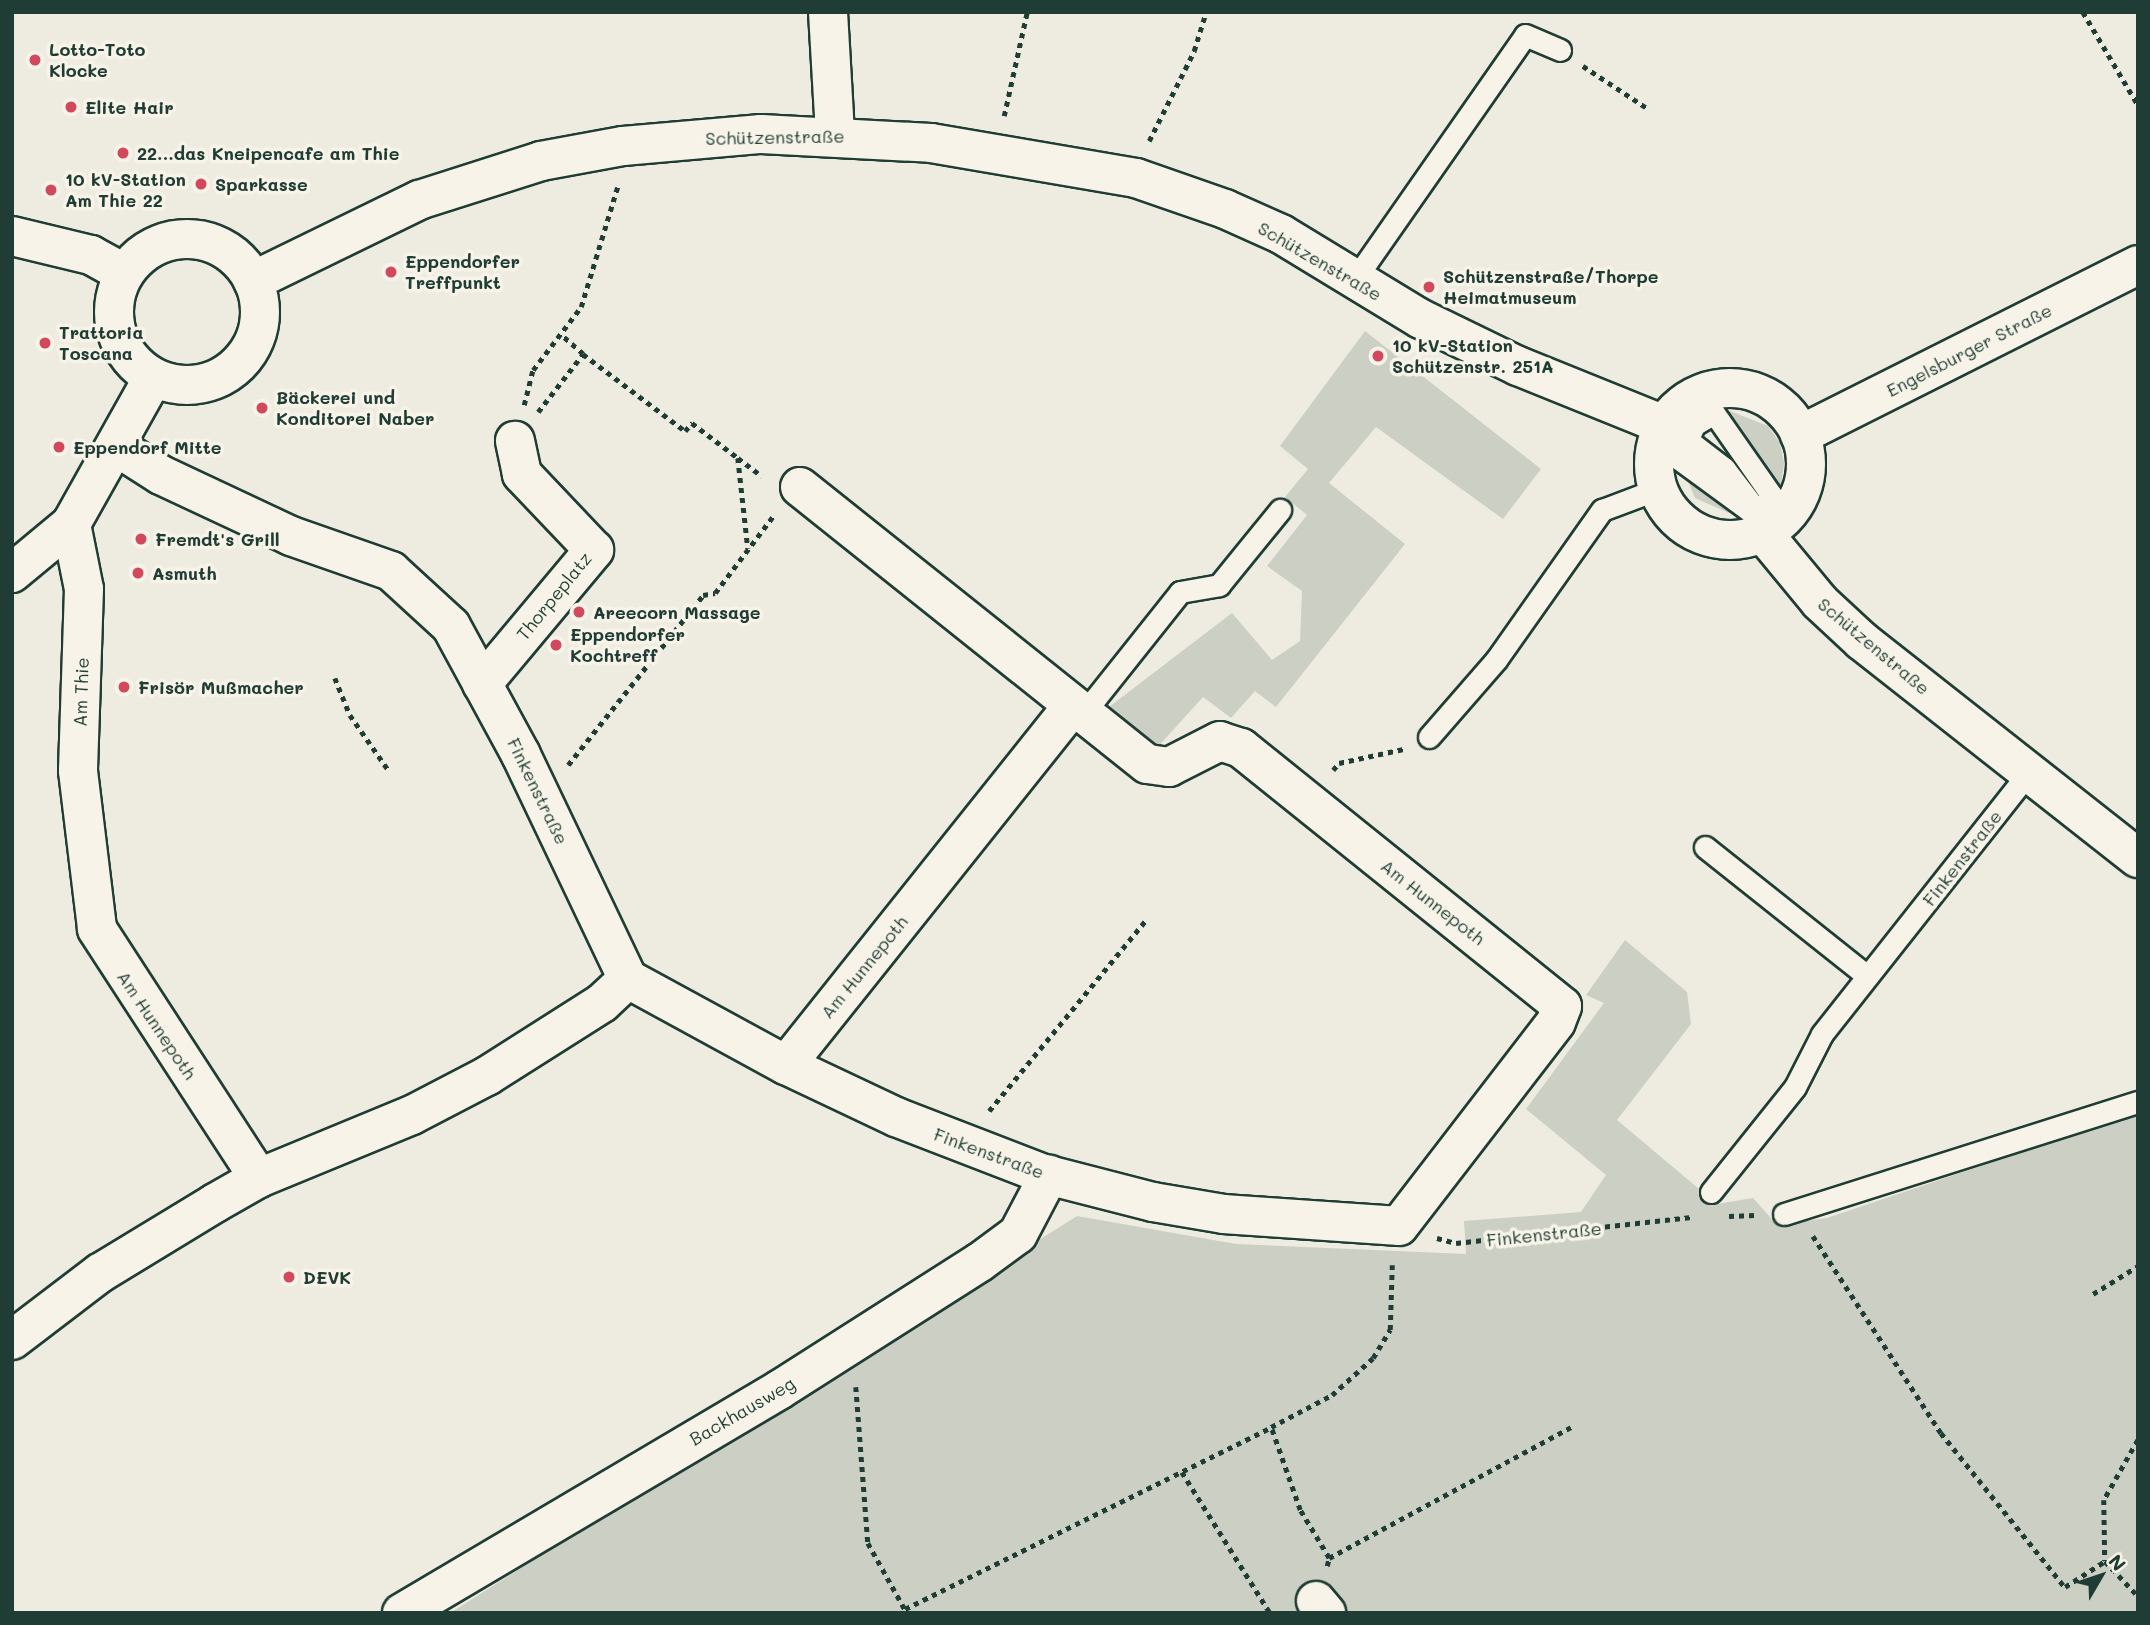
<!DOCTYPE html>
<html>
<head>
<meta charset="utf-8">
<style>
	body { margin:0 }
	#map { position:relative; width:2150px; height:1625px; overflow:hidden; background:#eeece1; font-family:Mali,sans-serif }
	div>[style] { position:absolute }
	.green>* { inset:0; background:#cccfc4 }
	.path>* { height:4.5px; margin-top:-2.25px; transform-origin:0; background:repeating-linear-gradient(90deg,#1f3d34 0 5px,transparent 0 10px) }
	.roads { filter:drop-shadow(2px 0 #1f3d34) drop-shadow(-2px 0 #1f3d34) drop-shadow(0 2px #1f3d34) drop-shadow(0 -2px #1f3d34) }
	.service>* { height:21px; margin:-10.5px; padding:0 10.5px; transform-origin:10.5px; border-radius:10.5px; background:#f7f3e8 }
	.minor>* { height:38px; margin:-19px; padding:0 19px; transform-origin:19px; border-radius:19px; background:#f7f3e8 }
	.tertiary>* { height:38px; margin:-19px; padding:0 19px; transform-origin:19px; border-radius:19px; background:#f7f3e8 }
	.tertiary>.ring { margin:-19px; padding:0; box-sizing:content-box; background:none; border:38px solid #f7f3e8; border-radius:50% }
	.dots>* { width:19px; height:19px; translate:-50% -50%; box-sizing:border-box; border:4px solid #f7f3e8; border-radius:50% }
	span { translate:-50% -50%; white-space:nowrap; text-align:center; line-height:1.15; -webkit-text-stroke:7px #f7f3e8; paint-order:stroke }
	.poi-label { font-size:18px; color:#1f3d34; font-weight:700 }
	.left { translate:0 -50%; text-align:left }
	.street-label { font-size:18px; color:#1f3d34 }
	.frame { position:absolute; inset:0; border:14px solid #1f3d34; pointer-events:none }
	.north { position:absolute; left:2066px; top:1541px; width:70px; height:70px; -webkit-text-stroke:5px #f7f3e8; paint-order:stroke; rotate:51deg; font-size:19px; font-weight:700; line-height:28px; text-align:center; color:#1f3d34 }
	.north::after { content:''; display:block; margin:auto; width:24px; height:32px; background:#1f3d34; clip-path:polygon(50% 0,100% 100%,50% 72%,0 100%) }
</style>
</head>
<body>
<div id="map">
	<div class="green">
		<i style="clip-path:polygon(1365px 331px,1541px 469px,1503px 519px,1376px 427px,1329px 483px,1405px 544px,1276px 707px,1255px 691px,1231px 718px,1203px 697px,1155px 750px,1105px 710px,1232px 613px,1272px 660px,1300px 641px,1302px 591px,1267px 566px,1307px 515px,1285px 497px,1308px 469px,1280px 446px)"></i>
		<i style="clip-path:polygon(1730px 411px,1768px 426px,1780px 443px,1784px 463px,1781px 484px,1772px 496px,1714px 413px)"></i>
		<i style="clip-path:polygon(1679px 459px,1750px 511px,1729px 513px,1695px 498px)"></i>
		<i style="clip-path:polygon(1625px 940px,1687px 992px,1691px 1024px,1617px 1120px,1717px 1204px,1753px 1198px,1777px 1225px,1827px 1218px,2138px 1113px,2138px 1613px,450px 1613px,1077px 1216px,1236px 1244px,1466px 1254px,1464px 1221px,1581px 1212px,1606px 1175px,1526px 1109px,1604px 1003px,1586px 995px)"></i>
	</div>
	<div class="path">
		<i style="left:2083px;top:12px;width:108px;rotate:59.4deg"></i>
		<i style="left:1583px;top:66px;width:77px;rotate:33.3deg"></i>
		<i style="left:1004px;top:116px;width:107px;rotate:-77.5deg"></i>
		<i style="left:1149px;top:141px;width:101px;rotate:-63.4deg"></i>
		<i style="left:1194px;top:51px;width:41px;rotate:-72.9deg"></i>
		<i style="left:583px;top:354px;width:128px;rotate:37deg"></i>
		<i style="left:685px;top:431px;width:11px;rotate:-49deg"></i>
		<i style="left:692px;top:423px;width:58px;rotate:37.3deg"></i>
		<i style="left:738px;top:458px;width:91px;rotate:83.7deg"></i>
		<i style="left:524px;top:405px;width:36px;rotate:-76deg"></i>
		<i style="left:533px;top:370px;width:79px;rotate:-52.7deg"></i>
		<i style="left:581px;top:307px;width:127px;rotate:-73.1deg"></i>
		<i style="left:538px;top:412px;width:73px;rotate:-52.2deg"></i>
		<i style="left:583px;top:354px;width:30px;rotate:-139deg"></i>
		<i style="left:738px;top:458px;width:30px;rotate:37deg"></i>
		<i style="left:335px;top:678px;width:40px;rotate:68deg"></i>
		<i style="left:350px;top:715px;width:68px;rotate:55.1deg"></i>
		<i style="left:568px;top:765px;width:217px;rotate:-51.5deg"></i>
		<i style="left:703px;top:595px;width:12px;rotate:-9deg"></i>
		<i style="left:715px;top:593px;width:98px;rotate:-52.9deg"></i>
		<i style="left:1333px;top:770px;width:9px;rotate:-49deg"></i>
		<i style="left:1339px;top:763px;width:66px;rotate:-12.3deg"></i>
		<i style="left:989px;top:1111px;width:247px;rotate:-50.6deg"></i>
		<i style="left:1729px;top:1216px;width:26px;rotate:-2deg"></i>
		<i style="left:1813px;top:1236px;width:235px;rotate:57deg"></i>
		<i style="left:1941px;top:1433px;width:198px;rotate:51.2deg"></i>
		<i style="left:2065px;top:1587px;width:48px;rotate:-33deg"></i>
		<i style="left:1437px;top:1238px;width:20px;rotate:15deg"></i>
		<i style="left:1456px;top:1243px;width:237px;rotate:-6.3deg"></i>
		<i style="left:2093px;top:1294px;width:53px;rotate:-31.9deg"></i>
		<i style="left:856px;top:1387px;width:156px;rotate:85.6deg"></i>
		<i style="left:868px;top:1543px;width:80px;rotate:60.9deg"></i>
		<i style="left:2138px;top:1440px;width:69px;rotate:119.5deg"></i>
		<i style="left:2104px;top:1500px;width:61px;rotate:89.1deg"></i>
		<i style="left:2105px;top:1561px;width:48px;rotate:46.7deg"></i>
		<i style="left:1182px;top:1472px;width:166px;rotate:58deg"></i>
		<i style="left:1329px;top:1558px;width:275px;rotate:-28.4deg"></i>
		<i style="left:1327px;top:1566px;width:8px;rotate:-76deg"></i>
		<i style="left:1329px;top:1558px;width:56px;rotate:-121.1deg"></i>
		<i style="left:1300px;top:1510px;width:88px;rotate:-109.3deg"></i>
		<i style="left:1271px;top:1427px;width:69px;rotate:-27.7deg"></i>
		<i style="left:1332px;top:1395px;width:55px;rotate:-42.1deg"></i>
		<i style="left:1373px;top:1358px;width:33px;rotate:-59deg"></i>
		<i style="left:1390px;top:1330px;width:65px;rotate:-88.2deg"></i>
		<i style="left:905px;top:1609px;width:409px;rotate:-26.4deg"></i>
	</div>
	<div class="roads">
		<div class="service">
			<i style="left:1355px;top:279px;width:297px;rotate:-55.1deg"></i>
			<i style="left:1525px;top:35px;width:38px;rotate:23deg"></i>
			<i style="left:1714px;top:413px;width:101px;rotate:55.1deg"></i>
			<i style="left:1772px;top:496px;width:12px;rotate:132deg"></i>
			<i style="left:1764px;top:505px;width:15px;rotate:157deg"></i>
			<i style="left:1750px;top:511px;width:88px;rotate:-143.8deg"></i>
			<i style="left:1679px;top:459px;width:37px;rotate:-66deg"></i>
			<i style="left:1694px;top:425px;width:23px;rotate:-31deg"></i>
			<i style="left:1676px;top:431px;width:61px;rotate:37.6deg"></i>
			<i style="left:1724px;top:468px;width:43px;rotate:52.6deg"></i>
			<i style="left:1083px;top:714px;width:156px;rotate:-51.5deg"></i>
			<i style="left:1180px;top:592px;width:40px;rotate:-10deg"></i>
			<i style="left:1219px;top:585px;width:97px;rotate:-50.9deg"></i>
			<i style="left:1429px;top:737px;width:102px;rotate:-49deg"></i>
			<i style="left:1496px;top:660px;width:184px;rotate:-54.8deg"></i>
			<i style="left:1602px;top:510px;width:60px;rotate:-20.6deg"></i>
			<i style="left:1705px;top:847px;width:207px;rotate:38.5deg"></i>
			<i style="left:1711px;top:1192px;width:134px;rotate:-51.3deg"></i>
			<i style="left:1795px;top:1087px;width:59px;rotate:-63deg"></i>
			<i style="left:1822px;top:1034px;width:334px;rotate:-51.7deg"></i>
			<i style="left:1784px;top:1214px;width:371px;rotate:-17.6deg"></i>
		</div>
		<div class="minor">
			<i style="left:828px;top:12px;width:122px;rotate:86.7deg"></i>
			<i style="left:117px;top:447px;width:52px;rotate:32.5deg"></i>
			<i style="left:161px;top:475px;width:144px;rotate:25.1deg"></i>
			<i style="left:291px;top:536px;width:106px;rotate:19.3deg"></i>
			<i style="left:391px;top:571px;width:81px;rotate:42.5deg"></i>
			<i style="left:451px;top:626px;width:147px;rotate:61.5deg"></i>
			<i style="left:521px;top:755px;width:248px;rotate:64.5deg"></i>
			<i style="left:628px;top:979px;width:180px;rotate:28.6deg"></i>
			<i style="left:786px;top:1065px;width:122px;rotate:25.3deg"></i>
			<i style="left:896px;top:1117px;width:159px;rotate:21.1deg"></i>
			<i style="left:1044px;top:1174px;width:113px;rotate:14.4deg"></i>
			<i style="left:1153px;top:1202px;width:72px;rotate:9.6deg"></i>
			<i style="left:1224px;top:1214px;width:175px;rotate:3.9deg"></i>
			<i style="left:1399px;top:1226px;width:257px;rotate:-52.4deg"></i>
			<i style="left:1556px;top:1022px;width:17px;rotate:-69deg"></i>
			<i style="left:1562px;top:1006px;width:412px;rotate:-141.2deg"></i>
			<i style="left:1241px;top:748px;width:22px;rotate:-162deg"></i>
			<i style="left:1220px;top:741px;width:57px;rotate:153deg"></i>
			<i style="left:1169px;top:767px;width:22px;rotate:-172deg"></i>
			<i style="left:1147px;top:764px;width:444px;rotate:-141.4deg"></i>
			<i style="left:71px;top:524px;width:66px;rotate:78.7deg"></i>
			<i style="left:84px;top:589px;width:182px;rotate:91.9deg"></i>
			<i style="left:78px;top:771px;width:159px;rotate:83.1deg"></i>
			<i style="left:97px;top:929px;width:297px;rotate:57deg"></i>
			<i style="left:482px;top:684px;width:175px;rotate:-50.1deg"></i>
			<i style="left:594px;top:550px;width:105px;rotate:-133.5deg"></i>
			<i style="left:522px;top:474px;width:34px;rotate:-102deg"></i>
			<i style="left:786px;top:1065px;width:460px;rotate:-51.4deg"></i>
			<i style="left:12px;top:1340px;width:111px;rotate:-37.3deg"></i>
			<i style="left:100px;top:1273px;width:135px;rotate:-31.3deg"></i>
			<i style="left:215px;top:1203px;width:51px;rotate:-29.6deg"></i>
			<i style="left:259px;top:1178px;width:165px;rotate:-22.4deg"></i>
			<i style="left:412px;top:1115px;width:85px;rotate:-27.5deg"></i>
			<i style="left:487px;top:1076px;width:136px;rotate:-32.4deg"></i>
			<i style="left:602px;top:1003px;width:35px;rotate:-43deg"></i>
			<i style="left:1316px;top:1601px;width:16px;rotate:50deg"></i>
			<i style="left:402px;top:1613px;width:438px;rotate:-30.6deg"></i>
			<i style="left:779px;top:1390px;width:238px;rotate:-32.5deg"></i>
			<i style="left:980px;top:1262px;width:47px;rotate:-36.4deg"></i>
			<i style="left:1018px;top:1234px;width:67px;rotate:-62.3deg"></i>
		</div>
		<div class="tertiary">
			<i style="left:12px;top:236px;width:81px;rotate:13.5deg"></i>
			<i style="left:91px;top:255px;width:38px;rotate:29deg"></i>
			<i class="ring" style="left:114px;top:239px;width:108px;height:108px"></i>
			<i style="left:253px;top:281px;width:185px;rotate:-26deg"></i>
			<i style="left:419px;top:200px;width:128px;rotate:-17.7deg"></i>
			<i style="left:541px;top:161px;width:83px;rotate:-10.4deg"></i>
			<i style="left:623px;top:146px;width:139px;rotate:-5deg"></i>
			<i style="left:761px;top:134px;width:170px;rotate:3deg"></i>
			<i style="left:931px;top:143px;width:208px;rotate:9.7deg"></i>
			<i style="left:1136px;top:178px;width:94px;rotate:19.2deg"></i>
			<i style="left:1225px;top:209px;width:61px;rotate:24.1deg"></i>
			<i style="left:1281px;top:234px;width:164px;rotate:31.3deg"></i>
			<i style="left:1421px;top:319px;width:108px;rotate:25.9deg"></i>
			<i style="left:1518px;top:366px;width:157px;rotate:22deg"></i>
			<i class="ring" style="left:1654px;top:388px;width:114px;height:114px"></i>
			<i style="left:1800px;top:435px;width:378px;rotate:-26.7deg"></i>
			<i style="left:1763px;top:533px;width:89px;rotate:50.4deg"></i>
			<i style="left:1820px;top:602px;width:57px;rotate:42.9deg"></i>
			<i style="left:1862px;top:641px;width:351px;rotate:38.2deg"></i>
			<i style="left:12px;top:573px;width:77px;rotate:-39.7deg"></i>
			<i style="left:71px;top:524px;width:167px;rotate:-60.7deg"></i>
		</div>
	</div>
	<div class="dots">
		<i style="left:35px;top:60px;background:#d1495b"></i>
		<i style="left:71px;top:107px;background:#d1495b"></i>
		<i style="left:123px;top:153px;background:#d1495b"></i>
		<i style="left:201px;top:184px;background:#d1495b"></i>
		<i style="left:51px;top:190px;background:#d1495b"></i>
		<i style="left:391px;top:272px;background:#d1495b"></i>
		<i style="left:1429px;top:287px;background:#d1495b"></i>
		<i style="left:45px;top:343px;background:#d1495b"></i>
		<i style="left:1378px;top:356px;background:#d1495b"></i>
		<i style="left:262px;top:408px;background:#d1495b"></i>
		<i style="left:59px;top:447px;background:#d1495b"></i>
		<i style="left:141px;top:539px;background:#d1495b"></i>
		<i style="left:138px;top:573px;background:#d1495b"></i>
		<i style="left:579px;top:612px;background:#d1495b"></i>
		<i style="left:556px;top:645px;background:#d1495b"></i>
		<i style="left:124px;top:687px;background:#d1495b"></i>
		<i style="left:289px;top:1277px;background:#d1495b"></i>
	</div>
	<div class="poi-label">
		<span class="left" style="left:49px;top:60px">Lotto-Toto<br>Klocke</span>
		<span class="left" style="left:85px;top:107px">Elite Hair</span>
		<span class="left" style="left:137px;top:153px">22...das Kneipencafe am Thie</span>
		<span class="left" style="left:65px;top:190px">10 kV-Station<br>Am Thie 22</span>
		<span class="left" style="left:215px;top:184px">Sparkasse</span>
		<span class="left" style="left:405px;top:272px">Eppendorfer<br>Treffpunkt</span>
		<span class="left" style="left:1443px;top:287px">Schützenstraße/Thorpe<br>Heimatmuseum</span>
		<span class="left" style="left:59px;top:343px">Trattoria<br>Toscana</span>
		<span class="left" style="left:1392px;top:356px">10 kV-Station<br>Schützenstr. 251A</span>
		<span class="left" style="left:276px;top:408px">Bäckerei und<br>Konditorei Naber</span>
		<span class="left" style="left:73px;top:447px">Eppendorf Mitte</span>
		<span class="left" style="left:155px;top:539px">Fremdt's Grill</span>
		<span class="left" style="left:152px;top:573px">Asmuth</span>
		<span class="left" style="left:593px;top:612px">Areecorn Massage</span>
		<span class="left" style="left:570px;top:645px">Eppendorfer<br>Kochtreff</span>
		<span class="left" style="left:138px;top:687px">Frisör Mußmacher</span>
		<span class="left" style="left:303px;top:1277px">DEVK</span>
	</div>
	<div class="street-label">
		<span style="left:775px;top:137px;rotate:-1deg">Schützenstraße</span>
		<span style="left:1320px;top:261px;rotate:30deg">Schützenstraße</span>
		<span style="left:1969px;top:350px;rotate:-27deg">Engelsburger Straße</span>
		<span style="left:554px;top:596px;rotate:-51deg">Thorpeplatz</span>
		<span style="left:1874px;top:646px;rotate:40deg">Schützenstraße</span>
		<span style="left:81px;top:692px;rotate:-88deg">Am Thie</span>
		<span style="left:538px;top:791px;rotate:64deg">Finkenstraße</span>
		<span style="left:1962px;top:858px;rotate:-52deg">Finkenstraße</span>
		<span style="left:1433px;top:902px;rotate:38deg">Am Hunnepoth</span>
		<span style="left:864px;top:967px;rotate:-51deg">Am Hunnepoth</span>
		<span style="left:157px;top:1025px;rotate:56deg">Am Hunnepoth</span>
		<span style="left:989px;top:1153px;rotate:20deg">Finkenstraße</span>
		<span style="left:1544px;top:1234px;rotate:-6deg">Finkenstraße</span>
		<span style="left:742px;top:1411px;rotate:-30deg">Backhausweg</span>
	</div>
	<div class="frame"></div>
	<div class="north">N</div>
</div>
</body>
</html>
